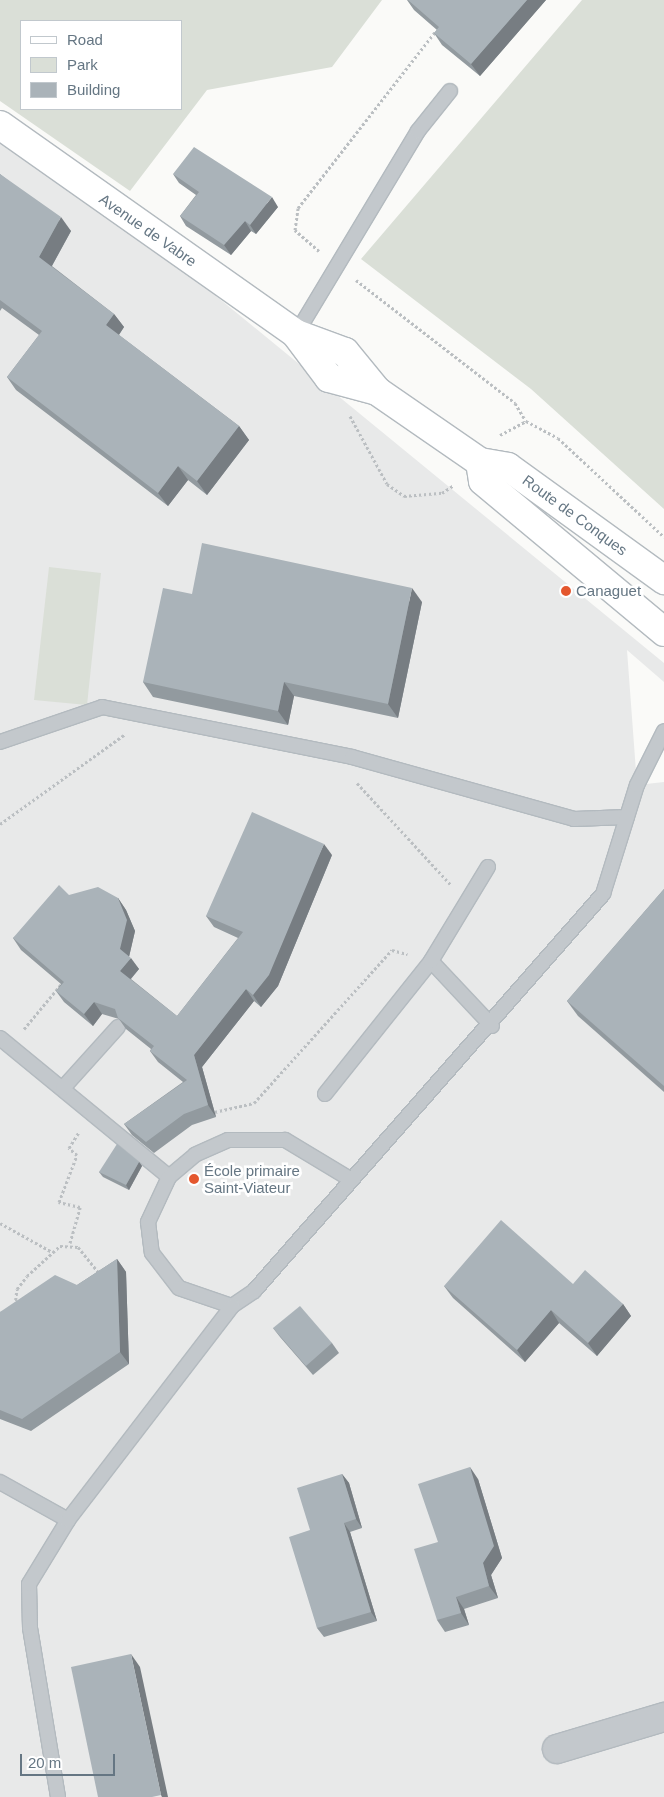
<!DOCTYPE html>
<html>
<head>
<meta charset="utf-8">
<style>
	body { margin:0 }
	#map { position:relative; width:664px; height:1797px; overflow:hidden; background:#fafaf8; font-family:Arial,sans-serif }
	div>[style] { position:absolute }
	.built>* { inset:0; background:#e8e9e9 }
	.green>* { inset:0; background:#dadfd7 }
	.path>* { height:3px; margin-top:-1.5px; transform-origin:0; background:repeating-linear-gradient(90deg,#bbbfc2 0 2.5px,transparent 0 5px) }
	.roads { filter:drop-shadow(1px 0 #b3babf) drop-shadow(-1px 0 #b3babf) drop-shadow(0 1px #b3babf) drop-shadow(0 -1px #b3babf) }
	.lane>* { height:14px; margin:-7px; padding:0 7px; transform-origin:7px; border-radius:7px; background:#c3c8cc }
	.street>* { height:28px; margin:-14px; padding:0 14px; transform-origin:14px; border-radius:14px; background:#c3c8cc }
	.secondary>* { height:28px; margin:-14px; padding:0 14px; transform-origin:14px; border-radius:14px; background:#fff }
	.wall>* { inset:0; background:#929a9f }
	.shaded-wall>* { inset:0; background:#777d82 }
	.building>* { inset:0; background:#aab3b9 }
	.dots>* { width:14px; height:14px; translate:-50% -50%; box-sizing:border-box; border:2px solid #fff; border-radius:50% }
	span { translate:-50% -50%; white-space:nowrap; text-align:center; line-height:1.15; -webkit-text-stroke:5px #fff; paint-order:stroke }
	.street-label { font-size:15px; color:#657683 }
	.poi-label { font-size:15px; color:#657683 }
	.left { translate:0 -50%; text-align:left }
	.legend { position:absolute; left:20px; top:20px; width:162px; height:90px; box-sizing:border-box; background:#fff; border:1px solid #c1c8cd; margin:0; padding:6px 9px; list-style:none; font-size:15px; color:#657683 }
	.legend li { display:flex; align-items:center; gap:10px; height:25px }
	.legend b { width:25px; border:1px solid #c1c8cd }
	.scale { position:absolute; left:20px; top:1754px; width:95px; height:22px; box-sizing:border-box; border:2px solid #657683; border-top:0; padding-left:6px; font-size:15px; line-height:18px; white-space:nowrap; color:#657683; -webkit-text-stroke:4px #fff; paint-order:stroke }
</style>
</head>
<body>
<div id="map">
	<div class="built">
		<i style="clip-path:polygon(0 119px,664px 663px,664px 682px,627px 650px,637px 785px,664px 782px,664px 1797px,0 1797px)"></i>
	</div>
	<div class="green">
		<i style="clip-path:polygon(evenodd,0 0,382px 0,332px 67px,207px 90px,130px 191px,0 101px,0 0,21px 21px,181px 21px,181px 109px,21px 109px,21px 21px)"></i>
		<i style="clip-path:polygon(582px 0,664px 0,664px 509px,531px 389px,361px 259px)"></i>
		<i style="clip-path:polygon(49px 567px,101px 573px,87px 705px,34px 700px)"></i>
	</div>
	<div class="path">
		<i style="left:319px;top:251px;width:32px;rotate:-139deg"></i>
		<i style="left:295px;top:230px;width:22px;rotate:-82deg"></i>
		<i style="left:298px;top:208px;width:224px;rotate:-52.1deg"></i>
		<i style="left:356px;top:280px;width:201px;rotate:37.7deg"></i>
		<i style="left:515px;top:403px;width:21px;rotate:59deg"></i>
		<i style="left:526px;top:421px;width:36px;rotate:28deg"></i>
		<i style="left:558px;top:438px;width:145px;rotate:43deg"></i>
		<i style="left:350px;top:416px;width:77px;rotate:61.4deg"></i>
		<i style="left:387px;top:484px;width:21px;rotate:35deg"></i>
		<i style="left:404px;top:496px;width:38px;rotate:-5deg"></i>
		<i style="left:442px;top:493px;width:14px;rotate:-34deg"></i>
		<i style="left:500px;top:435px;width:30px;rotate:-28deg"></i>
		<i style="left:357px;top:783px;width:139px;rotate:47.3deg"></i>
		<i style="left:0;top:824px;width:153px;rotate:-35.7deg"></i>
		<i style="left:24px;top:1029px;width:61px;rotate:-50.3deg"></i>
		<i style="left:210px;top:1113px;width:45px;rotate:-12.8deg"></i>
		<i style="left:254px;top:1103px;width:206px;rotate:-48deg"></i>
		<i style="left:392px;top:950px;width:16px;rotate:15deg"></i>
		<i style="left:0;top:1223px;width:60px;rotate:29.1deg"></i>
		<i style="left:70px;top:1243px;width:37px;rotate:-74deg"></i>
		<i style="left:80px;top:1207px;width:22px;rotate:-167deg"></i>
		<i style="left:59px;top:1202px;width:50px;rotate:-69deg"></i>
		<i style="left:77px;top:1155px;width:11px;rotate:-139deg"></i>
		<i style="left:69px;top:1148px;width:19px;rotate:-58deg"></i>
		<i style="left:15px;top:1305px;width:16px;rotate:-83deg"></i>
		<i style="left:17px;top:1289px;width:16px;rotate:-52deg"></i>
		<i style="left:27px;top:1276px;width:45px;rotate:-42.3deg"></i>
		<i style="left:60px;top:1246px;width:18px;rotate:3deg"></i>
		<i style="left:78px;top:1247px;width:33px;rotate:51deg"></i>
	</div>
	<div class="roads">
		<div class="lane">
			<i style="left:296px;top:334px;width:237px;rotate:-59deg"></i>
			<i style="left:418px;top:131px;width:51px;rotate:-51.3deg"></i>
			<i style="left:0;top:742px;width:108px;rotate:-18.9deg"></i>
			<i style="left:102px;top:707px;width:255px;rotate:11.3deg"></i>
			<i style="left:352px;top:757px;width:230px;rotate:15.6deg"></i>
			<i style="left:574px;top:819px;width:53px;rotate:-2.2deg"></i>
			<i style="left:431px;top:961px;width:89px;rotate:46.8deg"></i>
			<i style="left:0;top:1038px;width:219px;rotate:39.4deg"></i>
			<i style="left:63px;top:1088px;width:82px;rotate:-48deg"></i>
			<i style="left:325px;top:1094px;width:170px;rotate:-51.4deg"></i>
			<i style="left:431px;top:961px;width:110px;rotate:-58.8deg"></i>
			<i style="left:350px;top:1179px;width:76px;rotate:-149deg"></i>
			<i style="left:285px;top:1140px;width:57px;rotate:180deg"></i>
			<i style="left:228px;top:1140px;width:36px;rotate:156deg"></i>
			<i style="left:195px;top:1155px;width:34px;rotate:140deg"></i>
			<i style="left:169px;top:1177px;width:50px;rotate:115deg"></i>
			<i style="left:148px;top:1222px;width:31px;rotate:83deg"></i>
			<i style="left:152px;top:1253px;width:44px;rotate:52.4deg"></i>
			<i style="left:179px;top:1288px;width:56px;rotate:18.8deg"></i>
			<i style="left:232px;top:1306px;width:27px;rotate:-34deg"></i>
			<i style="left:254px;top:1291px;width:529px;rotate:-48.68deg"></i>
			<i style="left:603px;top:894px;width:114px;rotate:-72.7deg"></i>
			<i style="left:637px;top:785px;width:60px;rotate:-63.4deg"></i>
			<i style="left:0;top:1482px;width:78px;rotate:29.2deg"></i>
			<i style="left:58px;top:1797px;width:171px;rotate:-99.4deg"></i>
			<i style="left:30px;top:1628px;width:44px;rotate:-91.3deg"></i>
			<i style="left:29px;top:1584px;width:75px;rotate:-58.6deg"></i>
			<i style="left:68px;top:1520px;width:270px;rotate:-52.5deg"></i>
		</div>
		<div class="street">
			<i style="left:557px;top:1749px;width:112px;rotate:-16.7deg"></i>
		</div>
		<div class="secondary">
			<i style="left:0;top:125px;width:362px;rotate:35.2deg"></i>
			<i style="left:296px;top:334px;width:52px;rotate:20.2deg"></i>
			<i style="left:345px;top:352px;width:50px;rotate:50.6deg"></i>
			<i style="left:377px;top:391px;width:125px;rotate:34.6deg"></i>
			<i style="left:480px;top:462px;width:28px;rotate:10deg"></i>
			<i style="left:508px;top:467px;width:193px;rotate:35.9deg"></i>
			<i style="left:296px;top:334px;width:55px;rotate:53.1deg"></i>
			<i style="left:329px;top:378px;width:50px;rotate:15.2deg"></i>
			<i style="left:480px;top:462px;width:19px;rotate:81deg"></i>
			<i style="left:483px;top:481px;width:236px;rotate:39.8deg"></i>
		</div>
	</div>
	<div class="wall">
		<i style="clip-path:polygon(407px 0,546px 0,480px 76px,442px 45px,434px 33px,437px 30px,414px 10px)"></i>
		<i style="clip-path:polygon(0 174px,71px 231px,52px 266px,114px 314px,124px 327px,119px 335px,239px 426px,249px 440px,207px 495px,188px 480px,168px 506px,16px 390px,7px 377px,39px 335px,2px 308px,0 311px)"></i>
		<i style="clip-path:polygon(173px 174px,278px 207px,256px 234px,251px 231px,231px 255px,186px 226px,180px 216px,196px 195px,179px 183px)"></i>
		<i style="clip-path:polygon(192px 594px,422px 602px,398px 718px,294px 696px,288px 725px,153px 697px,143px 682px)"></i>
		<i style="clip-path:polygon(332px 855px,278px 986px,261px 1007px,254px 1001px,202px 1067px,216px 1117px,192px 1125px,154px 1153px,132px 1135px,124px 1124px,183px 1082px,158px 1062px,150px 1051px,151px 1049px,126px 1029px,119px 1019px,102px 1014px,93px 1026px,64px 1002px,56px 991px,61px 984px,21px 950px,13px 938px,69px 895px,118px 898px,126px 910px,135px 931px,129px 957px,139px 969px,131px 979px,177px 1016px,238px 938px,214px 927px,206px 916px)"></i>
		<i style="clip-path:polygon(664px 889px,664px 1092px,578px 1016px,567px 1001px)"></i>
		<i style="clip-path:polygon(139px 1162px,142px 1166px,129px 1190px,103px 1177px,99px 1172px)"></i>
		<i style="clip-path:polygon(117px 1259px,126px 1272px,129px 1364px,31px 1431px,0 1419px,0 1312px,77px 1285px)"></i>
		<i style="clip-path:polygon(573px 1284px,623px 1304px,631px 1316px,597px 1356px,559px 1323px,525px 1362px,453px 1298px,444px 1286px)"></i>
		<i style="clip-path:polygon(273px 1328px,332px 1343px,339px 1353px,313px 1375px,280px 1337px)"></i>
		<i style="clip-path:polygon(342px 1474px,349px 1483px,362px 1528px,350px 1532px,377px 1621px,324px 1637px,317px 1628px,310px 1530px)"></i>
		<i style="clip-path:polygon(478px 1479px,502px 1558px,491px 1575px,498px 1598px,464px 1609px,469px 1625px,445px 1632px,437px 1620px,438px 1542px)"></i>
	</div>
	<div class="shaded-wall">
		<i style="clip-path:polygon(527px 0,546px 0,480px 76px,471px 64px)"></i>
		<i style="clip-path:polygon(272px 197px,278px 207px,256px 234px,250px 225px)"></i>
		<i style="clip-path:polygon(61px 217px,71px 231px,49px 271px,39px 257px)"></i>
		<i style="clip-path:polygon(245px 221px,251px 231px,231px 255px,224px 245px)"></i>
		<i style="clip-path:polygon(114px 314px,124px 327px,116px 339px,106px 325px)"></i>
		<i style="clip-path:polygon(239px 426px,249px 440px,207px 495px,197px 481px)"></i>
		<i style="clip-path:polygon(178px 466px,188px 480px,168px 506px,158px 493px)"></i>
		<i style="clip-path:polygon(412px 588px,422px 602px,398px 718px,388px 704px)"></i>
		<i style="clip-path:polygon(284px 682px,294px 696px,288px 725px,278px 711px)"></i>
		<i style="clip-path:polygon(324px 844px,332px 855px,278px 986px,261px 1007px,253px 995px)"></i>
		<i style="clip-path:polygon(118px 898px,126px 910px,135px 931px,128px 961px,120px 949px)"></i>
		<i style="clip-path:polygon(131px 958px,139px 969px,128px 982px,120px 971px)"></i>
		<i style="clip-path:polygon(246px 989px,254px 1001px,202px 1067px,216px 1117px,208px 1105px,194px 1055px)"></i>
		<i style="clip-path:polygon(94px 1002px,102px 1014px,93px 1026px,84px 1014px)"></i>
		<i style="clip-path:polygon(139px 1162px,142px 1166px,129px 1190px,126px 1185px)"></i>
		<i style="clip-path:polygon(117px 1259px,126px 1272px,129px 1364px,120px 1352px)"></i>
		<i style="clip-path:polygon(623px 1304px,631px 1316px,597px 1356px,588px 1343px)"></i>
		<i style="clip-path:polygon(551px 1310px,559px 1323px,525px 1362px,517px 1350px)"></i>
		<i style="clip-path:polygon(470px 1467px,478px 1479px,502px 1558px,491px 1575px,498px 1598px,489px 1586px,483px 1563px)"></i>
		<i style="clip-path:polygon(342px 1474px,349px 1483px,362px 1528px,356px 1519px)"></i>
		<i style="clip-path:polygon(344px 1523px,350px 1532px,377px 1621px,371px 1612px)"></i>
		<i style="clip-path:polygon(456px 1597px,464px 1609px,469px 1625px,461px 1613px)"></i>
		<i style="clip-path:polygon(131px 1654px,140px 1667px,168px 1797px,162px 1797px,161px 1795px)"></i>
	</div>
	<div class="building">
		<i style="clip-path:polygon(408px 0,527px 0,471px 64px,434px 33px,439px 27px)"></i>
		<i style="clip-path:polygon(194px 147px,272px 197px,250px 225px,245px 221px,224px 245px,180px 216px,199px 192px,173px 174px)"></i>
		<i style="clip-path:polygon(0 174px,61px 217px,39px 257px,114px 314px,106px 325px,239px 426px,197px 481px,178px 466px,158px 493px,7px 377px,42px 331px,0 300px)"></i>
		<i style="clip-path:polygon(202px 543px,412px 588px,388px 704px,284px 682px,278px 711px,143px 682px,163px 588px,192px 594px)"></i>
		<i style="clip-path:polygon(252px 812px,324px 844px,269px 975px,253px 995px,246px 989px,194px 1055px,208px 1105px,184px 1114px,146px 1142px,124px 1124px,187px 1080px,150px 1051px,154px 1046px,118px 1018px,115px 1009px,94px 1002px,84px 1014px,56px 991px,64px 982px,13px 938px,59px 885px,69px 895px,98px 887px,118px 898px,127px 920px,120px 949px,131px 958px,120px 971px,177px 1016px,243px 932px,206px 916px)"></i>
		<i style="clip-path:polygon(664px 889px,664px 1086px,567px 1001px)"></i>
		<i style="clip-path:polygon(117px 1144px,139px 1162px,126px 1185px,99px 1172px)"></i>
		<i style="clip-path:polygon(501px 1220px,573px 1284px,585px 1270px,623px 1304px,588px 1343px,551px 1310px,517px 1350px,444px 1286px)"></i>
		<i style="clip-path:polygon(117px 1259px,120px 1352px,22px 1419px,0 1410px,0 1312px,55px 1275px,77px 1285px)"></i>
		<i style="clip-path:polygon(300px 1306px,332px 1343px,306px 1366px,273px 1328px)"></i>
		<i style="clip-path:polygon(470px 1467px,494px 1546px,483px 1563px,489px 1586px,456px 1597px,461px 1613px,437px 1620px,414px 1549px,438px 1542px,418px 1484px)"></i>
		<i style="clip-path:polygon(342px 1474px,356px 1519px,344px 1523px,371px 1612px,317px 1628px,289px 1537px,310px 1530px,297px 1488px)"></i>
		<i style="clip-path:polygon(131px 1654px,161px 1795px,152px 1797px,98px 1797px,71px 1667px)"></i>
	</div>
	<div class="dots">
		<i style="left:566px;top:591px;background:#e4572e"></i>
		<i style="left:194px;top:1179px;background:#e4572e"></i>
	</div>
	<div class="street-label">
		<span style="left:148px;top:230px;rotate:35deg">Avenue de Vabre</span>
		<span style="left:575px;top:515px;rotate:36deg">Route de Conques</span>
	</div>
	<div class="poi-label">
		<span class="left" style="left:576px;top:591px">Canaguet</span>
		<span class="left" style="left:204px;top:1179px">École primaire<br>Saint-Viateur</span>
	</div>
	<ul class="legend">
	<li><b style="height:6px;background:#fff"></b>Road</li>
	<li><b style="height:14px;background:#dadfd7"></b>Park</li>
	<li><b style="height:14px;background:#aab3b9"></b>Building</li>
	</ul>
	<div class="scale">20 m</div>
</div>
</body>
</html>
